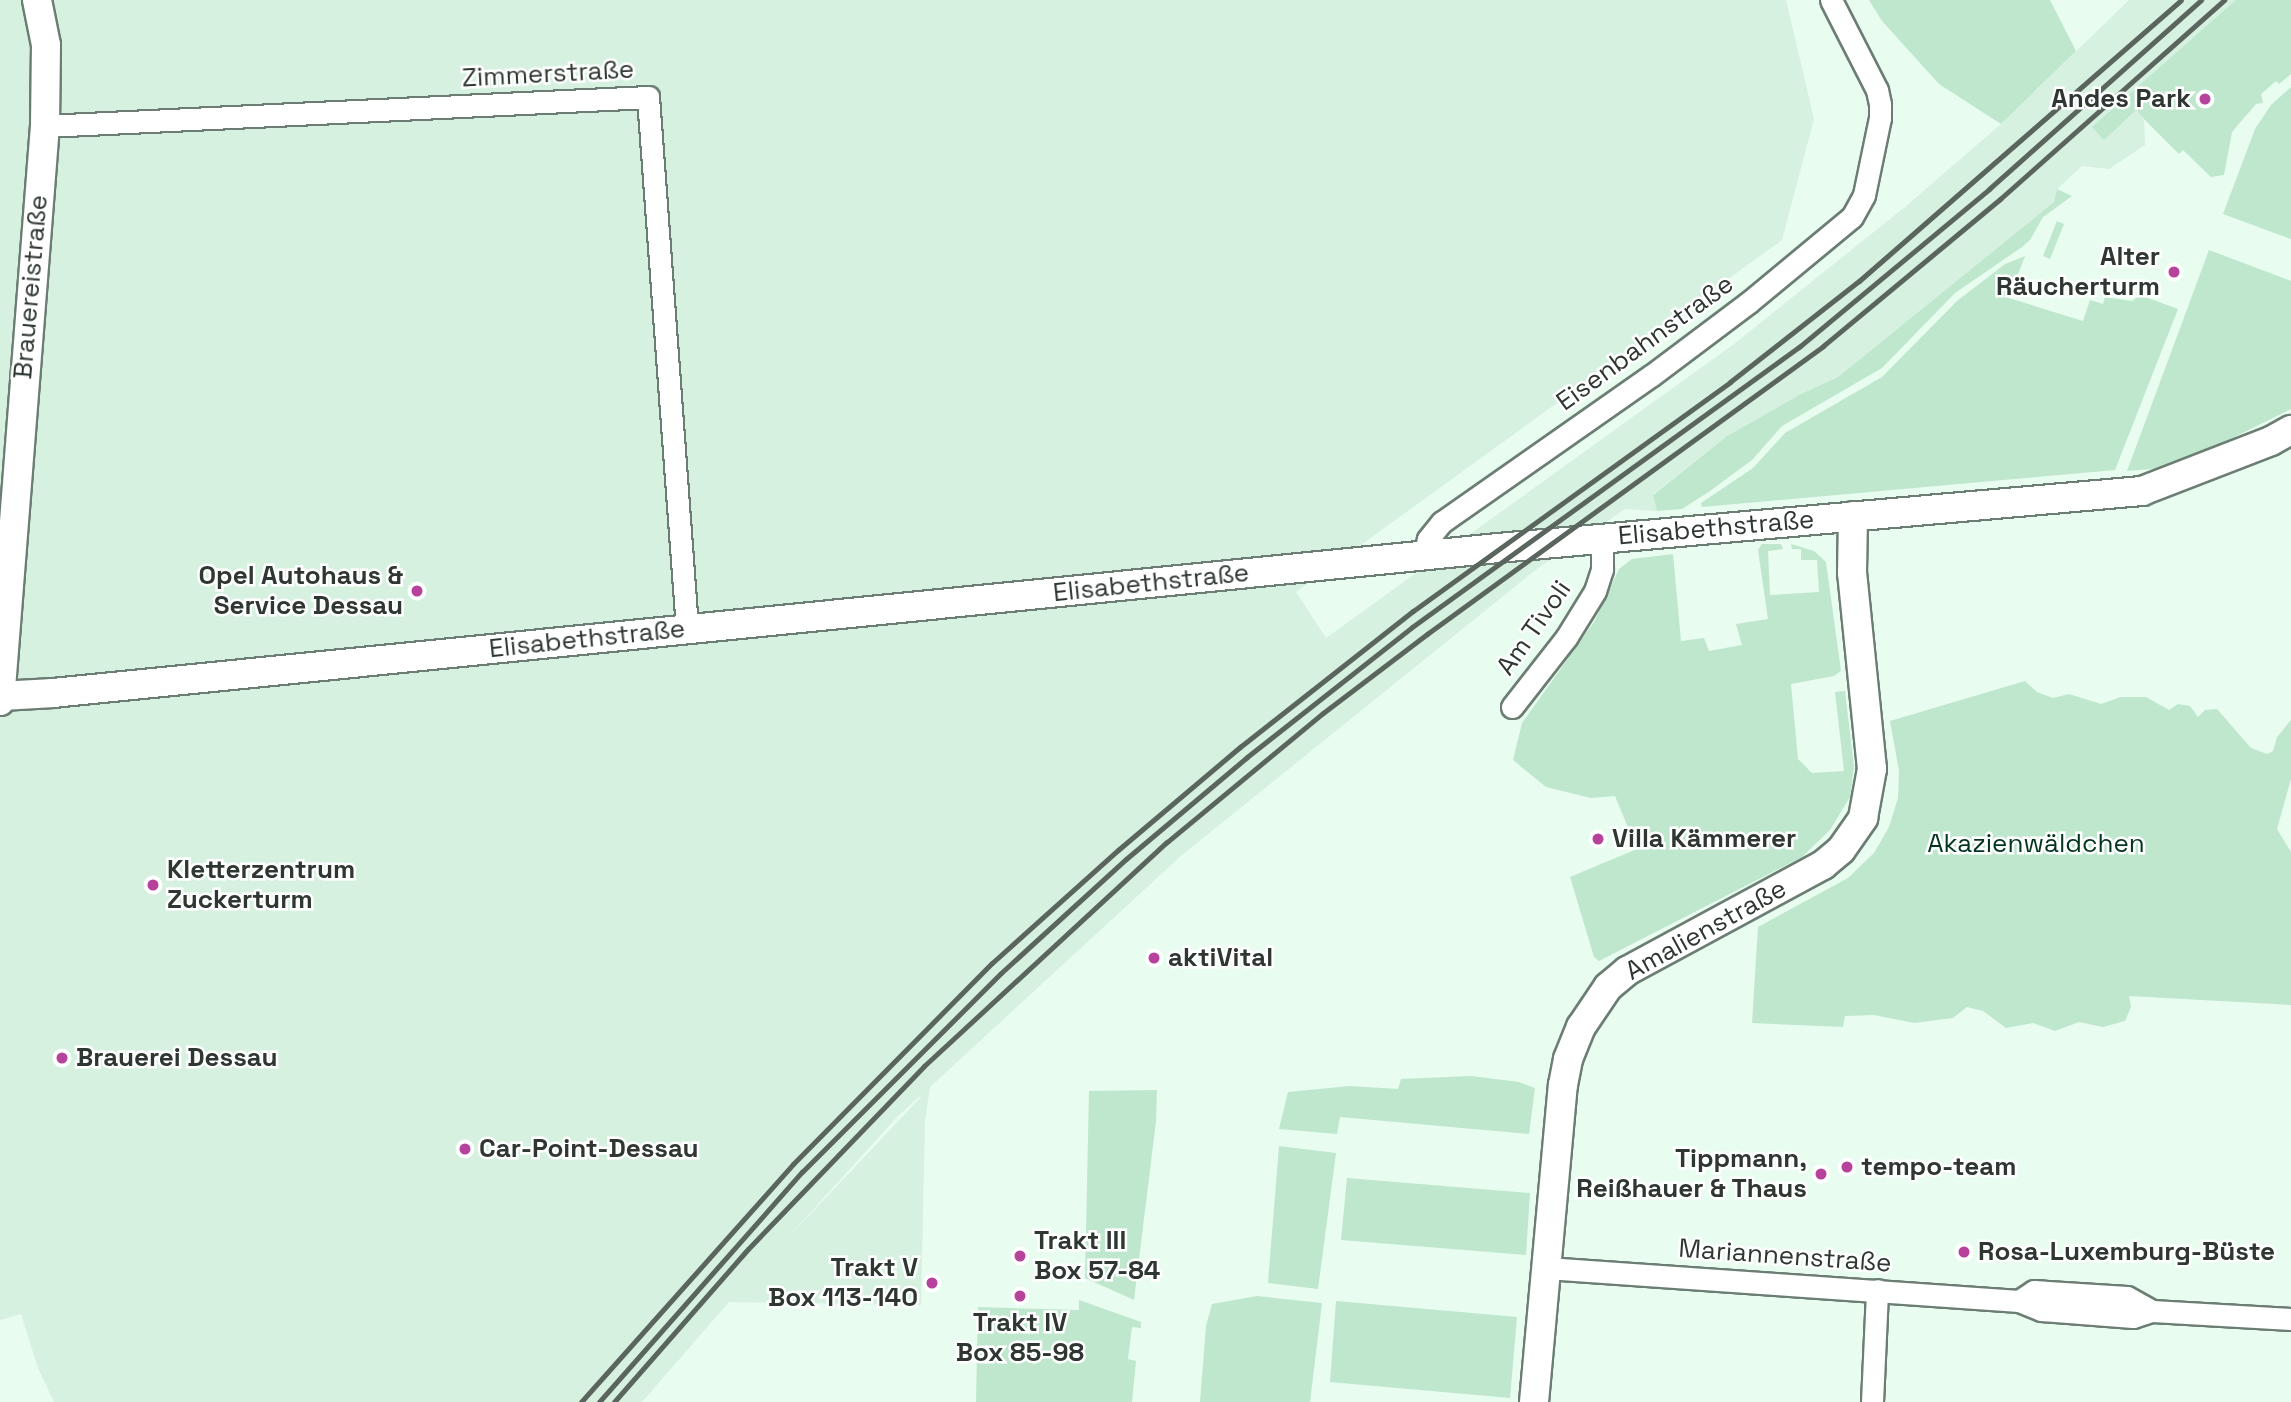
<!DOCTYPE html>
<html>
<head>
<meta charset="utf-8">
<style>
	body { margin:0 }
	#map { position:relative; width:2291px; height:1402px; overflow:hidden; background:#e8fcf0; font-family:"Space Grotesk",sans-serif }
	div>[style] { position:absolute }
	.built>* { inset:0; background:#d6f1e0 }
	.green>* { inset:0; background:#bee7ce }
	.roads { filter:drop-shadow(2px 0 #6c7e73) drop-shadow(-2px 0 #6c7e73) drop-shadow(0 2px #6c7e73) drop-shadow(0 -2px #6c7e73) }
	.minor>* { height:21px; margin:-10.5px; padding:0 10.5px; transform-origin:10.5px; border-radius:10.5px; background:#fff }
	.tertiary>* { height:28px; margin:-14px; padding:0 14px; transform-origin:14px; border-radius:14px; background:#fff }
	.rail>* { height:5px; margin:-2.5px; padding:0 2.5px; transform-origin:2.5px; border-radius:2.5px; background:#5a655e }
	.dots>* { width:19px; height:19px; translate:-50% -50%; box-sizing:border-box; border:4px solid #fff; border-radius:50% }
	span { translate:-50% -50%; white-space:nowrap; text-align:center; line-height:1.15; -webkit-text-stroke:5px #fff; paint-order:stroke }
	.street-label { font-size:26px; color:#2f3732 }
	.poi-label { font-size:26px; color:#2f3732; font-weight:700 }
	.right { translate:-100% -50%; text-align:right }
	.left { translate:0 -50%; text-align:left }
	.park-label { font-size:26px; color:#02351f }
</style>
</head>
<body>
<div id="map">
	<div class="built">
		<i style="clip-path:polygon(evenodd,0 0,1786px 0,1814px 119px,1782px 240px,1296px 592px,1326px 638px,1734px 344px,1905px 207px,2001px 124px,2129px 0,2273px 0,2138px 113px,2144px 120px,2145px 145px,2109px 169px,2082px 166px,2057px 189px,2054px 202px,1838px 377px,1801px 394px,1727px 436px,1653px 494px,1657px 511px,1625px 509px,1538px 568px,1182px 855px,930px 1087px,925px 1121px,921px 1305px,729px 1302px,642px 1402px,54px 1402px,38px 1368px,21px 1314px,0 1320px,0 0,920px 1096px,921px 1097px,783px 1243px,898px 1116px,920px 1096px)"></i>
	</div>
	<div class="green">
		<i style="clip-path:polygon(1869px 0,2050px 0,2076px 51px,2001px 124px,1939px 84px,1882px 21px)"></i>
		<i style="clip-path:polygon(2236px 0,2291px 0,2291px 74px,2279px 84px,2276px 81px,2261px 94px,2263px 103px,2256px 104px,2232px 132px,2224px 175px,2211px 177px,2183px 150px,2179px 154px,2139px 114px,2137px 109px,2104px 140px,2092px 127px)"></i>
		<i style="clip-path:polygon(2291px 87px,2291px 239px,2223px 214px,2255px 129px,2271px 105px)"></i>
		<i style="clip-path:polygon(2057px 189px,2072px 196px,2043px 217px,2030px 240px,2022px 247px,1955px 293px,1882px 368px,1782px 426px,1752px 460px,1710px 491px,1682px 509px,1657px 511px,1653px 495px,1727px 436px,1801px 394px,1838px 377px,2054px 202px)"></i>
		<i style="clip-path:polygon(2057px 221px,2064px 224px,2050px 259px,2043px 256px)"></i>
		<i style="clip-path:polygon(2209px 250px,2291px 281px,2291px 409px,2196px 456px,2164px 468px,2127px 471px)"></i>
		<i style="clip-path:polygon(2025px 256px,2009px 298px,2083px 321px,2090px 300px,2103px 304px,2105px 297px,2132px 301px,2140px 295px,2178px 309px,2115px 470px,1702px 507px,1701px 503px,1753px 468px,1785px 433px,1882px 377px,1957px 301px,2005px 264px)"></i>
		<i style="clip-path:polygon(1762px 544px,1781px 544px,1783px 549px,1768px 551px,1770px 595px,1819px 592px,1817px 560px,1801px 560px,1801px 549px,1792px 549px,1791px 544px,1814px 551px,1826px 562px,1841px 671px,1834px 676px,1791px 684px,1798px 759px,1812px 773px,1844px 771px,1835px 692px,1845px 691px,1854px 767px,1850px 797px,1830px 830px,1802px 857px,1599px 961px,1594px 957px,1570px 877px,1637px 849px,1615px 796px,1591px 798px,1546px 787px,1513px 760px,1522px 723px,1594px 622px,1619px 569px,1632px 559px,1673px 554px,1681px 641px,1704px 638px,1709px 651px,1742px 645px,1736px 624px,1768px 619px,1758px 550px)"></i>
		<i style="clip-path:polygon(2025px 681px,2037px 692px,2053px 698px,2069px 694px,2101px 704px,2121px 697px,2146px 697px,2169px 710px,2178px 704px,2190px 706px,2198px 717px,2205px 710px,2217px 709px,2251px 748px,2267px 754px,2273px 751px,2277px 737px,2291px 720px,2291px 779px,2277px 829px,2291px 852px,2291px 1005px,2129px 996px,2131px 1007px,2125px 1021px,2103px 1027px,2079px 1022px,2055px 1031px,2033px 1023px,2006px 1028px,1983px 1011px,1967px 1007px,1953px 1018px,1914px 1023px,1874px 1015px,1845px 1016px,1843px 1027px,1752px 1023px,1758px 927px,1848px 878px,1874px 853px,1889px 827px,1898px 798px,1899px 771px,1890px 721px)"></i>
		<i style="clip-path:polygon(1471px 1076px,1519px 1082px,1535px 1088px,1529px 1134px,1340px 1117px,1337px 1134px,1279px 1129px,1288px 1092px,1350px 1086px,1398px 1089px,1401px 1079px)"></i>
		<i style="clip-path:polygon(1157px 1090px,1156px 1121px,1134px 1300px,1085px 1278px,1089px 1091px)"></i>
		<i style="clip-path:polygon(1279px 1146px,1336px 1153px,1318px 1289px,1268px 1283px)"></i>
		<i style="clip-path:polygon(1347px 1178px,1530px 1193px,1526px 1255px,1341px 1240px)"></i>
		<i style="clip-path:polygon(1257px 1296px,1322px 1303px,1310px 1402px,1200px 1402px,1206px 1326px,1212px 1304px)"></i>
		<i style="clip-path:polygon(1079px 1300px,1141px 1322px,1141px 1328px,1132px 1327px,1128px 1359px,1136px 1361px,1132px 1402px,976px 1402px,978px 1307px,1079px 1310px)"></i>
		<i style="clip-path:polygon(1336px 1301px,1517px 1317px,1510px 1398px,1330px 1382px)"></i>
	</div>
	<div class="roads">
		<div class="minor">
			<i style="left:45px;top:126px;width:604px;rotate:-2.75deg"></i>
			<i style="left:648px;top:97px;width:532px;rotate:85.8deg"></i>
			<i style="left:1424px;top:556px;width:17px;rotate:-77deg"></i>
			<i style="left:1428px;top:539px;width:22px;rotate:-51deg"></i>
			<i style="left:1442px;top:522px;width:256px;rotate:-35deg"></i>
			<i style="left:1652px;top:375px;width:120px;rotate:-36.9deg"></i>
			<i style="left:1748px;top:303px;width:135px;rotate:-39.6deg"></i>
			<i style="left:1852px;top:217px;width:25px;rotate:-61deg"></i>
			<i style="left:1864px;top:195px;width:79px;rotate:-78.3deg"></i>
			<i style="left:1880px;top:118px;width:14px;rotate:-90deg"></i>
			<i style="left:1880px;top:104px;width:14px;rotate:-102deg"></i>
			<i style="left:1877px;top:90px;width:101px;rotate:-117.1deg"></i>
			<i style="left:1512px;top:707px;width:88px;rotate:-52deg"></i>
			<i style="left:1566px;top:638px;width:55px;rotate:-58.3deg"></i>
			<i style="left:1595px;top:591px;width:23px;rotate:-72deg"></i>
			<i style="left:1602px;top:569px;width:31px;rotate:-90deg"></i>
			<i style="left:1546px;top:1268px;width:474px;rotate:4deg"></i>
			<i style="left:2019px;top:1301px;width:24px;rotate:22deg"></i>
			<i style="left:2041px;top:1310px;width:92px;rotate:4.4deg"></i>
			<i style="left:2133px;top:1317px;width:20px;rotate:-18deg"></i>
			<i style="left:2152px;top:1311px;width:139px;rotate:3.3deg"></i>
			<i style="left:2019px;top:1301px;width:18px;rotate:-34deg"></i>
			<i style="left:2034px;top:1291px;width:93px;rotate:3.7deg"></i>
			<i style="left:2127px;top:1297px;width:29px;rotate:29deg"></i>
			<i style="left:1872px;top:1402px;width:112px;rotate:-87.4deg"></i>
		</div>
		<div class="tertiary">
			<i style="left:0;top:696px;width:53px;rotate:-3.2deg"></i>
			<i style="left:53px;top:693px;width:1452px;rotate:-5.73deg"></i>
			<i style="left:1498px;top:548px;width:647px;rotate:-5.06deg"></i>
			<i style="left:2142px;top:491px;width:138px;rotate:-21.2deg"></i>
			<i style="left:2271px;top:441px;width:23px;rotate:-29deg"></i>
			<i style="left:0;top:701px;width:577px;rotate:-85.53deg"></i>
			<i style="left:45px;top:126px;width:81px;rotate:-89.3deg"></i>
			<i style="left:46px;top:45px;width:46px;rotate:-101.3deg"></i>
			<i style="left:1534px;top:1402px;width:318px;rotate:-84.8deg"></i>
			<i style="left:1563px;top:1085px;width:26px;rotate:-79deg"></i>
			<i style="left:1568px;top:1059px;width:35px;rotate:-68deg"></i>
			<i style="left:1581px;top:1027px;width:48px;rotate:-56deg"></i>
			<i style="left:1608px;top:987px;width:25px;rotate:-40deg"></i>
			<i style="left:1627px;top:971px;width:223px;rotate:-28.4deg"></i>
			<i style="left:1823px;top:865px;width:23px;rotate:-40deg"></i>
			<i style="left:1841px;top:850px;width:39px;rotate:-55deg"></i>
			<i style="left:1863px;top:818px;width:50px;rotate:-79.6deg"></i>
			<i style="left:1872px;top:769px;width:197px;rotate:-95.8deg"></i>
			<i style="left:1852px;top:573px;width:57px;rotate:-89deg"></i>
		</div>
	</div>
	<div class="rail">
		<i style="left:581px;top:1402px;width:319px;rotate:-48.3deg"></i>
		<i style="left:793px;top:1164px;width:283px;rotate:-45.3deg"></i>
		<i style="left:992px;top:963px;width:169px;rotate:-41.9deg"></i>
		<i style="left:1118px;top:850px;width:160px;rotate:-40.2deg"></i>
		<i style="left:1240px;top:747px;width:220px;rotate:-38.2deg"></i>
		<i style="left:1413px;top:611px;width:391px;rotate:-35.8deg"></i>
		<i style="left:1730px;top:382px;width:164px;rotate:-38.1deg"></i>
		<i style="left:1859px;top:281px;width:427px;rotate:-41.1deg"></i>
		<i style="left:599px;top:1402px;width:307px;rotate:-48.6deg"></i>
		<i style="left:802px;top:1172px;width:281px;rotate:-45deg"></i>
		<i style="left:1001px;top:973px;width:169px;rotate:-42.4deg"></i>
		<i style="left:1126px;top:859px;width:158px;rotate:-40.1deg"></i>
		<i style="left:1247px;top:757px;width:210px;rotate:-38.2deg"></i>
		<i style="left:1412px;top:627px;width:478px;rotate:-35.9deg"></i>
		<i style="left:1799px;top:347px;width:247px;rotate:-39.7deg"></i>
		<i style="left:1989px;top:189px;width:284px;rotate:-41.7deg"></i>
		<i style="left:614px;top:1402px;width:203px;rotate:-48.8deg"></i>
		<i style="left:748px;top:1249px;width:254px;rotate:-46.1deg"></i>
		<i style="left:924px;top:1066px;width:330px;rotate:-42.7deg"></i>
		<i style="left:1167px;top:842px;width:202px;rotate:-39.6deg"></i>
		<i style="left:1323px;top:713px;width:131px;rotate:-37.2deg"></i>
		<i style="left:1427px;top:634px;width:490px;rotate:-36deg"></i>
		<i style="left:1823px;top:346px;width:230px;rotate:-39.7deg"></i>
		<i style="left:2000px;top:199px;width:300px;rotate:-41.6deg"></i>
	</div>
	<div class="dots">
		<i style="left:2205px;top:99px;background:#b7429b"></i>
		<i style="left:2174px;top:272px;background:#b7429b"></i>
		<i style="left:417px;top:591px;background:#b7429b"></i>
		<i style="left:1598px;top:839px;background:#b7429b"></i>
		<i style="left:153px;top:885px;background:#b7429b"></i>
		<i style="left:1154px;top:958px;background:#b7429b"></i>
		<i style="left:62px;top:1058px;background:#b7429b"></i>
		<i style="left:465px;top:1149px;background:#b7429b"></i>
		<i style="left:1847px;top:1167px;background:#b7429b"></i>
		<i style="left:1821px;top:1174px;background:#b7429b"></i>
		<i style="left:1964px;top:1252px;background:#b7429b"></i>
		<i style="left:1020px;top:1256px;background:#b7429b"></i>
		<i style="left:932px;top:1283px;background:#b7429b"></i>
		<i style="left:1020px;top:1296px;background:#b7429b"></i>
	</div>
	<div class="street-label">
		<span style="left:548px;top:74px;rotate:-3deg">Zimmerstraße</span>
		<span style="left:31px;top:287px;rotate:-85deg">Brauereistraße</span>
		<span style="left:1645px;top:343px;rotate:-36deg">Eisenbahnstraße</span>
		<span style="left:1716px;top:528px;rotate:-5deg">Elisabethstraße</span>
		<span style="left:1151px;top:583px;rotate:-6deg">Elisabethstraße</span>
		<span style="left:1534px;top:628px;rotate:-55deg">Am Tivoli</span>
		<span style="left:587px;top:639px;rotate:-6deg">Elisabethstraße</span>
		<span style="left:1706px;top:930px;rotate:-29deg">Amalienstraße</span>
		<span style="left:1785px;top:1256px;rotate:4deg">Mariannenstraße</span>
	</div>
	<div class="poi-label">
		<span class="right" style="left:2191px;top:99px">Andes Park</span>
		<span class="right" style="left:2160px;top:272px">Alter<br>Räucherturm</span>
		<span class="right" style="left:403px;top:591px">Opel Autohaus &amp;<br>Service Dessau</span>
		<span class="left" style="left:1612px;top:839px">Villa Kämmerer</span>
		<span class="left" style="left:167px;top:885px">Kletterzentrum<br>Zuckerturm</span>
		<span class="left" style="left:1168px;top:958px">aktiVital</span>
		<span class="left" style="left:76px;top:1058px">Brauerei Dessau</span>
		<span class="left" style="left:479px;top:1149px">Car-Point-Dessau</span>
		<span class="right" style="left:1807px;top:1174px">Tippmann,<br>Reißhauer &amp; Thaus</span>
		<span class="left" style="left:1861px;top:1167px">tempo-team</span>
		<span class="left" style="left:1034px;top:1256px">Trakt III<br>Box 57-84</span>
		<span class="left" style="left:1978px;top:1252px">Rosa-Luxemburg-Büste</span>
		<span class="right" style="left:918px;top:1283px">Trakt V<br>Box 113-140</span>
		<span style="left:1020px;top:1338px">Trakt IV<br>Box 85-98</span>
	</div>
	<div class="park-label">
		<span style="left:2036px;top:844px">Akazienwäldchen</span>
	</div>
</div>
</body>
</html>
